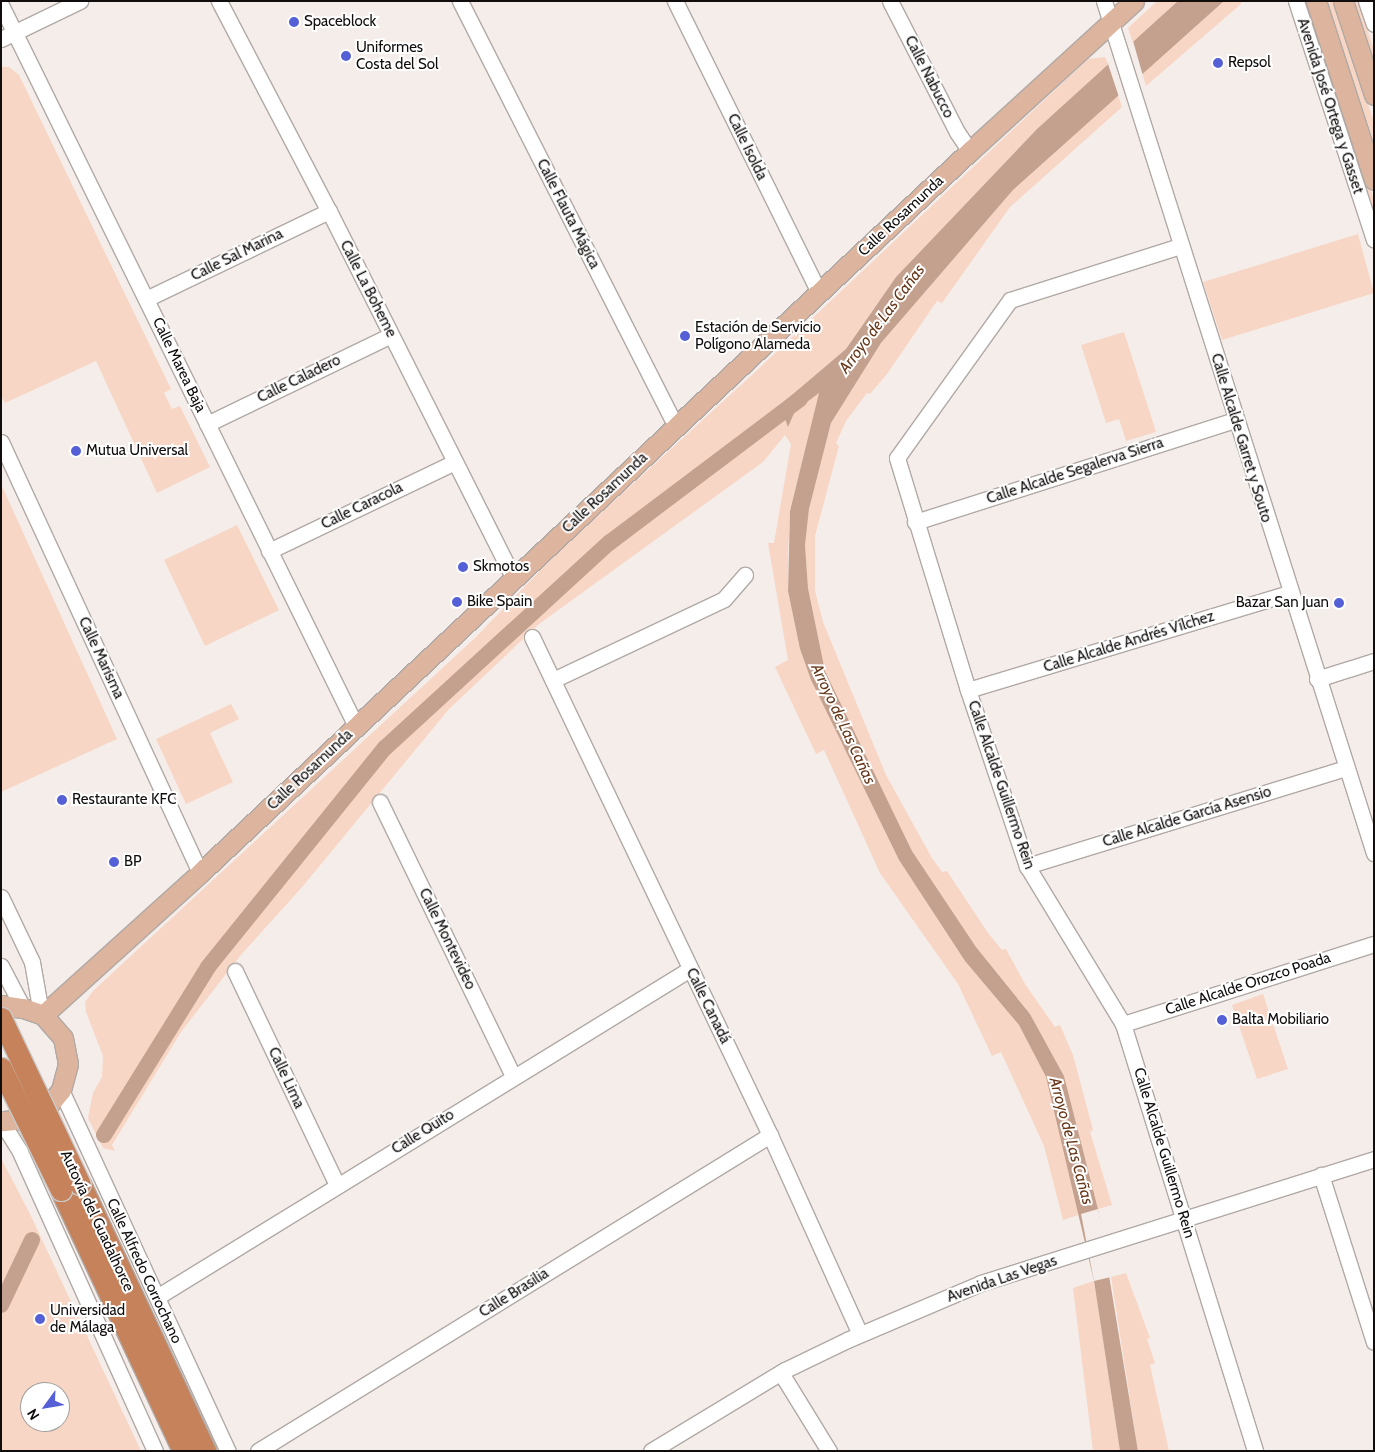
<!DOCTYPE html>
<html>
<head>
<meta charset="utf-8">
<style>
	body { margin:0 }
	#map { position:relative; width:1375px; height:1452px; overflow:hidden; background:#f5ede9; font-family:Cabin,sans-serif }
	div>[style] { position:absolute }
	.green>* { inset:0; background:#f7d6c5 }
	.water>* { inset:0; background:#c4a18e }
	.pier>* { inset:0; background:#f5ede9 }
	.canal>* { height:16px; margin:-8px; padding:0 8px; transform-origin:8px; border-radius:8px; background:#c4a18e }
	.roads { filter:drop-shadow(1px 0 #b1a9a5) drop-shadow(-1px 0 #b1a9a5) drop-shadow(0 1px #b1a9a5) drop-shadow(0 -1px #b1a9a5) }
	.minor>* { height:15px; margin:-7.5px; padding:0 7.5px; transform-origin:7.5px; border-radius:7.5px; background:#fff }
	.major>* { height:19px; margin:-9.5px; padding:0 9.5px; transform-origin:9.5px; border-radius:9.5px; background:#ddb49d }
	.highway>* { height:21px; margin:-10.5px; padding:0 10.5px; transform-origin:10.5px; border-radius:10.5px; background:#c6825b }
	.bridges { filter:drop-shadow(1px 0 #cacaca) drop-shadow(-1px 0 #cacaca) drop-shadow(0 1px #cacaca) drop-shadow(0 -1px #cacaca) }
	.highway-bridge>* { height:21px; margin:-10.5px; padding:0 10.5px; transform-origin:10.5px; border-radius:10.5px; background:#c6825b }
	.dots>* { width:14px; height:14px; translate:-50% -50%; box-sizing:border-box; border:2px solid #fff; border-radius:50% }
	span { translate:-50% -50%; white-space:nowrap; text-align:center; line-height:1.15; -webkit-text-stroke:4px #fff; paint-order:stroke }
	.poi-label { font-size:15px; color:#100d0c }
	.left { translate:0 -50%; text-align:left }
	.right { translate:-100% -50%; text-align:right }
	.street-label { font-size:15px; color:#100d0c }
	.water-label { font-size:16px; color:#68381b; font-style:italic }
	.frame { position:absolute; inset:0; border:2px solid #100d0c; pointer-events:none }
	.north { position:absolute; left:20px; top:1382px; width:50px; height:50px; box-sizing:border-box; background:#fff; border:1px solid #9f9e9e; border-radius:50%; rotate:238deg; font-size:14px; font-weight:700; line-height:20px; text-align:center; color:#100d0c }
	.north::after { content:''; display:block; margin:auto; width:18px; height:22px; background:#555fd6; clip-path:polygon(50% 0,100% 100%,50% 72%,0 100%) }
</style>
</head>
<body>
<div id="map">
	<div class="green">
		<i style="clip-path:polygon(1157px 1px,1178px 1px,1133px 43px,1128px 28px)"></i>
		<i style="clip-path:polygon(1224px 1px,1241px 1px,1241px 4px,1146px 86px,1142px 73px)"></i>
		<i style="clip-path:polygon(1302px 1px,1309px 1px,1374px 200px,1374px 220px)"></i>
		<i style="clip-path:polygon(1326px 1px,1334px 1px,1374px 122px,1374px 142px)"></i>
		<i style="clip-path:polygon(1351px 1px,1358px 1px,1374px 50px,1374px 71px)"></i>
		<i style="clip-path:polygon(1105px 57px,1109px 66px,1037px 129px,896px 277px,846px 349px,780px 405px,788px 426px,795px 411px,820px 392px,790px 510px,788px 557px,788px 591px,800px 649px,811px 680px,899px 860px,965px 961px,1019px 1025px,1046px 1077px,1081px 1214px,1063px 1220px,1044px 1146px,1001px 1052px,992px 1056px,958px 984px,880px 873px,824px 750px,816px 754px,775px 667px,788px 660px,768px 543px,774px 543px,791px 444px,785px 435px,763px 462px,539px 624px,449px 709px,303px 886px,240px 956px,181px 1032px,112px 1145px,115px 1151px,103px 1148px,88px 1118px,93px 1093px,102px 1077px,103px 1056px,86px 1012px,85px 1002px,94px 990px,476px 637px,557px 553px,753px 374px,1088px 59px)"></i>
		<i style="clip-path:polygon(1px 67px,9px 67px,19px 75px,171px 389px,164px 393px,172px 409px,180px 406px,210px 467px,157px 493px,96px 361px,5px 403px,1px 396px)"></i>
		<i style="clip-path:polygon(1118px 95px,1122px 107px,1010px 207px,942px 303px,937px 301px,887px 374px,870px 394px,867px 393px,846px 421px,836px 443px,839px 446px,815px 536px,815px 591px,823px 622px,886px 775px,932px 858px,942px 872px,947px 871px,988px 933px,1002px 950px,1006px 949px,1025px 984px,1055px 1027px,1060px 1025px,1073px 1055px,1093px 1130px,1090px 1132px,1112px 1205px,1098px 1209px,1064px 1076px,1030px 1014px,976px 947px,912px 851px,825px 671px,808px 588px,805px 545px,809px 509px,831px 423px,881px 343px,1013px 190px)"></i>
		<i style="clip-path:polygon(1358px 234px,1374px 293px,1222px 340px,1203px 282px)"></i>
		<i style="clip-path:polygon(1124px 332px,1156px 432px,1126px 441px,1119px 419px,1106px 423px,1081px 345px)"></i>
		<i style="clip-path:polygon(1px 484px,117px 739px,1px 792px)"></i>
		<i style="clip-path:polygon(237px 525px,279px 610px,205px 646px,164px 560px)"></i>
		<i style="clip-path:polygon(231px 704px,239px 719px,210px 733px,233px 782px,186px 804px,156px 739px)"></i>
		<i style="clip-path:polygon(1263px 994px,1288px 1069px,1257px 1079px,1232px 1005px)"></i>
		<i style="clip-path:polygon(evenodd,1px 1158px,30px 1214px,141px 1451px,1px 1451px,1px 1158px,30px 1392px,60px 1392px,60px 1422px,30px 1422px,30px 1392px)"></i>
		<i style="clip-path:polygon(1126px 1273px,1150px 1338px,1147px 1339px,1155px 1363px,1150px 1365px,1169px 1451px,1138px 1451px,1111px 1277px)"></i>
		<i style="clip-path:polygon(1094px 1281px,1120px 1451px,1093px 1451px,1073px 1288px)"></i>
	</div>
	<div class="water">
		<i style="clip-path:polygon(1178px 1px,1224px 1px,1013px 190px,881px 343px,831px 423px,809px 509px,805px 545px,808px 588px,825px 671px,912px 851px,976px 947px,1030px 1014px,1064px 1076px,1098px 1209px,1138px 1451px,1120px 1451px,1094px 1281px,1046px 1077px,1019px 1025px,965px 961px,899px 860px,811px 680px,800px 649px,788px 591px,790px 511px,819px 393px,795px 411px,788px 427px,780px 405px,846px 349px,896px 277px,1037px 129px)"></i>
	</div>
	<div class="pier">
		<i style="clip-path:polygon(1133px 41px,1143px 76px,1119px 97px,1108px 64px)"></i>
		<i style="clip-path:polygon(1098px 1209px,1111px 1277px,1094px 1281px,1081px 1214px)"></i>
	</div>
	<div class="canal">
		<i style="left:104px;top:1135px;width:198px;rotate:-58.2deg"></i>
		<i style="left:208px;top:967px;width:282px;rotate:-51.1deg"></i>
		<i style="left:385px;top:748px;width:304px;rotate:-42.5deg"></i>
		<i style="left:609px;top:543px;width:239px;rotate:-37deg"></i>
		<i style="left:1px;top:1305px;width:72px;rotate:-64.5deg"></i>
	</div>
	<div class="roads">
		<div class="minor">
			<i style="left:219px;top:1px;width:237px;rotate:62.4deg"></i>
			<i style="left:329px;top:211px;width:412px;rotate:63.3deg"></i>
			<i style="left:460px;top:1px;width:478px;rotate:63.1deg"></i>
			<i style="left:675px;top:1px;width:325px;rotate:63.7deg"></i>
			<i style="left:890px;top:1px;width:147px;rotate:62.9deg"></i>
			<i style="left:957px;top:132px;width:23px;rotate:56deg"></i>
			<i style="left:1104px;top:1px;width:894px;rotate:72.42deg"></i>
			<i style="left:1296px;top:1px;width:251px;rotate:71.9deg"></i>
			<i style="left:1366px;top:1px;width:24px;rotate:71deg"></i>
			<i style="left:1px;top:5px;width:804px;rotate:63.79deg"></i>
			<i style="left:1px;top:39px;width:88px;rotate:-25.7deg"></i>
			<i style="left:1180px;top:246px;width:178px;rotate:162.4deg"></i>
			<i style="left:1010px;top:300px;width:194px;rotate:125.6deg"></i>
			<i style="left:897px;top:458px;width:243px;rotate:73deg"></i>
			<i style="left:968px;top:690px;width:186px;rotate:71.5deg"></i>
			<i style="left:1027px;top:866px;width:185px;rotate:58.7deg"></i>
			<i style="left:1123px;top:1024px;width:447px;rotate:72.8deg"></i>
			<i style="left:146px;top:299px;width:203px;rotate:-25.7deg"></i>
			<i style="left:207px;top:424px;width:204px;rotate:-25.8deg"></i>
			<i style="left:1px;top:442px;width:475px;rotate:65.2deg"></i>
			<i style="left:915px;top:522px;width:336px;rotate:-17.7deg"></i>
			<i style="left:269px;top:551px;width:206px;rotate:-25.6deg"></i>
			<i style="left:532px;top:637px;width:552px;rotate:64.46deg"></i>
			<i style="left:770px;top:1135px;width:218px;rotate:65.7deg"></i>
			<i style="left:1317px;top:679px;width:60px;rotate:-17.5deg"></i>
			<i style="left:553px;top:680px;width:189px;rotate:-25.3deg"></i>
			<i style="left:724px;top:599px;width:32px;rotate:-49deg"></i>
			<i style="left:968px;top:690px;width:335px;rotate:-16.8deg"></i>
			<i style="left:380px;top:802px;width:305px;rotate:64.1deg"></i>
			<i style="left:1027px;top:866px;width:334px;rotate:-17.1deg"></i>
			<i style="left:1px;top:897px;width:72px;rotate:64.5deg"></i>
			<i style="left:32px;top:962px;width:52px;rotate:80deg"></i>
			<i style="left:1px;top:966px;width:47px;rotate:62.4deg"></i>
			<i style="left:235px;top:971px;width:237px;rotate:64.5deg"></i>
			<i style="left:1123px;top:1024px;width:263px;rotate:-17.7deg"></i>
			<i style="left:61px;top:1090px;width:398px;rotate:65.2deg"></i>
			<i style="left:1px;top:1121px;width:36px;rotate:58deg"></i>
			<i style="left:20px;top:1152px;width:328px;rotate:65.7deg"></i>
			<i style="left:1321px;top:1175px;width:175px;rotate:72.4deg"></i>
			<i style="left:157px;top:1297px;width:626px;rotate:-31.61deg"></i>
			<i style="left:781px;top:1373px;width:92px;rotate:58.4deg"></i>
			<i style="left:258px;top:1451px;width:602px;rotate:-31.68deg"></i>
			<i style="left:651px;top:1451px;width:157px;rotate:-31.2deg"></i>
			<i style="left:785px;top:1370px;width:69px;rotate:-25.8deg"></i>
			<i style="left:847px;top:1340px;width:146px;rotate:-23deg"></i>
			<i style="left:981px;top:1283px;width:412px;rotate:-17.5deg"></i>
		</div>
		<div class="major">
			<i style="left:1316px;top:1px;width:188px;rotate:72deg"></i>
			<i style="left:1343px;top:1px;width:99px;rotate:71.7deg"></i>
			<i style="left:1px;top:1005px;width:22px;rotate:8deg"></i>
			<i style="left:23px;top:1008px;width:21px;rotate:19deg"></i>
			<i style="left:43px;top:1015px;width:30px;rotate:49deg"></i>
			<i style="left:63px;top:1038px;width:26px;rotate:79deg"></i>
			<i style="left:68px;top:1064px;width:27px;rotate:105deg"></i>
			<i style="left:61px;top:1090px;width:21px;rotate:129deg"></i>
			<i style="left:48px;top:1106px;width:26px;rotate:149deg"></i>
			<i style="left:26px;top:1119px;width:25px;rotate:175deg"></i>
			<i style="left:43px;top:1015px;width:212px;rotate:-42.1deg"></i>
			<i style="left:200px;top:873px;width:1056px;rotate:-43.16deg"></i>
			<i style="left:970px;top:151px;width:222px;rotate:-42.4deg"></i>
		</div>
		<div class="highway">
			<i style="left:80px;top:1184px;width:295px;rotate:64.9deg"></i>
			<i style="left:61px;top:1190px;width:288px;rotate:64.9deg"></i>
		</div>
	</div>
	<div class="bridges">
		<div class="highway-bridge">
			<i style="left:1px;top:1018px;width:184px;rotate:64.6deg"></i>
			<i style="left:1px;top:1068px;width:136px;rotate:63.8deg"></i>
		</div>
	</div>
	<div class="dots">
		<i style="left:294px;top:22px;background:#555fd6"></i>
		<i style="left:346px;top:56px;background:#555fd6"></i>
		<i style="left:1218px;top:63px;background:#555fd6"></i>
		<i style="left:685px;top:336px;background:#555fd6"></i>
		<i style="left:76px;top:451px;background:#555fd6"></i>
		<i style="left:463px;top:567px;background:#555fd6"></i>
		<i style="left:457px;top:602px;background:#555fd6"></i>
		<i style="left:1339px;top:603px;background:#555fd6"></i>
		<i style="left:62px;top:800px;background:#555fd6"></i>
		<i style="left:114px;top:862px;background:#555fd6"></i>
		<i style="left:1222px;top:1020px;background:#555fd6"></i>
		<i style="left:40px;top:1319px;background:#555fd6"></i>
	</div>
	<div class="poi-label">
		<span class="left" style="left:304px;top:22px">Spaceblock</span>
		<span class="left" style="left:356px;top:56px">Uniformes<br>Costa del Sol</span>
		<span class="left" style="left:1228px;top:63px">Repsol</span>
		<span class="left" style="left:695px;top:336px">Estación de Servicio<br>Polígono Alameda</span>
		<span class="left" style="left:86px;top:451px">Mutua Universal</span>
		<span class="left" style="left:473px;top:567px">Skmotos</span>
		<span class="left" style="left:467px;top:602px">Bike Spain</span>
		<span class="right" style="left:1329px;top:603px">Bazar San Juan</span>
		<span class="left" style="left:72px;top:800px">Restaurante KFC</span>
		<span class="left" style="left:124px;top:862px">BP</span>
		<span class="left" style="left:1232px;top:1020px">Balta Mobiliario</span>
		<span class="left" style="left:50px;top:1319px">Universidad<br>de Málaga</span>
	</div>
	<div class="street-label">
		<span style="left:929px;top:77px;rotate:63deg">Calle Nabucco</span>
		<span style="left:1330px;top:106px;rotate:72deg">Avenida José Ortega y Gasset</span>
		<span style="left:747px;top:147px;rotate:64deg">Calle Isolda</span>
		<span style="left:568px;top:214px;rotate:63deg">Calle Flauta Mágica</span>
		<span style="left:901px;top:216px;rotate:-43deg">Calle Rosamunda</span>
		<span style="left:237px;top:255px;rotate:-26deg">Calle Sal Marina</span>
		<span style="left:368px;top:289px;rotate:63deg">Calle La Boheme</span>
		<span style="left:179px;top:365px;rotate:64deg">Calle Marea Baja</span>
		<span style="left:299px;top:379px;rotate:-26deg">Calle Caladero</span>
		<span style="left:1241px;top:438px;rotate:73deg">Calle Alcalde Garret y Souto</span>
		<span style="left:1075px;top:471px;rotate:-18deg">Calle Alcalde Segalerva Sierra</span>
		<span style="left:605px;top:493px;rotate:-43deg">Calle Rosamunda</span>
		<span style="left:362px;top:506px;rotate:-26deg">Calle Caracola</span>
		<span style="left:1129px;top:642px;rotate:-17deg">Calle Alcalde Andrés Vílchez</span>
		<span style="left:101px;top:658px;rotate:65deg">Calle Marisma</span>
		<span style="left:310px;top:770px;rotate:-43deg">Calle Rosamunda</span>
		<span style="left:1001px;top:785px;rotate:71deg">Calle Alcalde Guillermo Rein</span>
		<span style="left:1187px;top:817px;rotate:-17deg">Calle Alcalde García Asensio</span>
		<span style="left:447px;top:939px;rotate:64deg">Calle Montevideo</span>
		<span style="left:1248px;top:984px;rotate:-18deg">Calle Alcalde Orozco Poada</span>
		<span style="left:708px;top:1006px;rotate:64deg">Calle Canadá</span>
		<span style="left:286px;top:1078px;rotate:65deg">Calle Lima</span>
		<span style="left:423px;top:1132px;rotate:-32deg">Calle Quito</span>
		<span style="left:1164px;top:1153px;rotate:73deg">Calle Alcalde Guillermo Rein</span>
		<span style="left:97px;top:1221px;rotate:65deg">Autovía del Guadalhorce</span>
		<span style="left:144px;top:1271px;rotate:65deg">Calle Alfredo Corrochano</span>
		<span style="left:1002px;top:1279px;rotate:-19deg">Avenida Las Vegas</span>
		<span style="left:514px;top:1293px;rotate:-32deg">Calle Brasilia</span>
	</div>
	<div class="water-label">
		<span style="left:882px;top:319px;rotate:-53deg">Arroyo de Las Cañas</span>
		<span style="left:843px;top:724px;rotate:65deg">Arroyo de Las Cañas</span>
		<span style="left:1071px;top:1141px;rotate:75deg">Arroyo de Las Cañas</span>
	</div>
	<div class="frame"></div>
	<div class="north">N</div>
</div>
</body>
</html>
